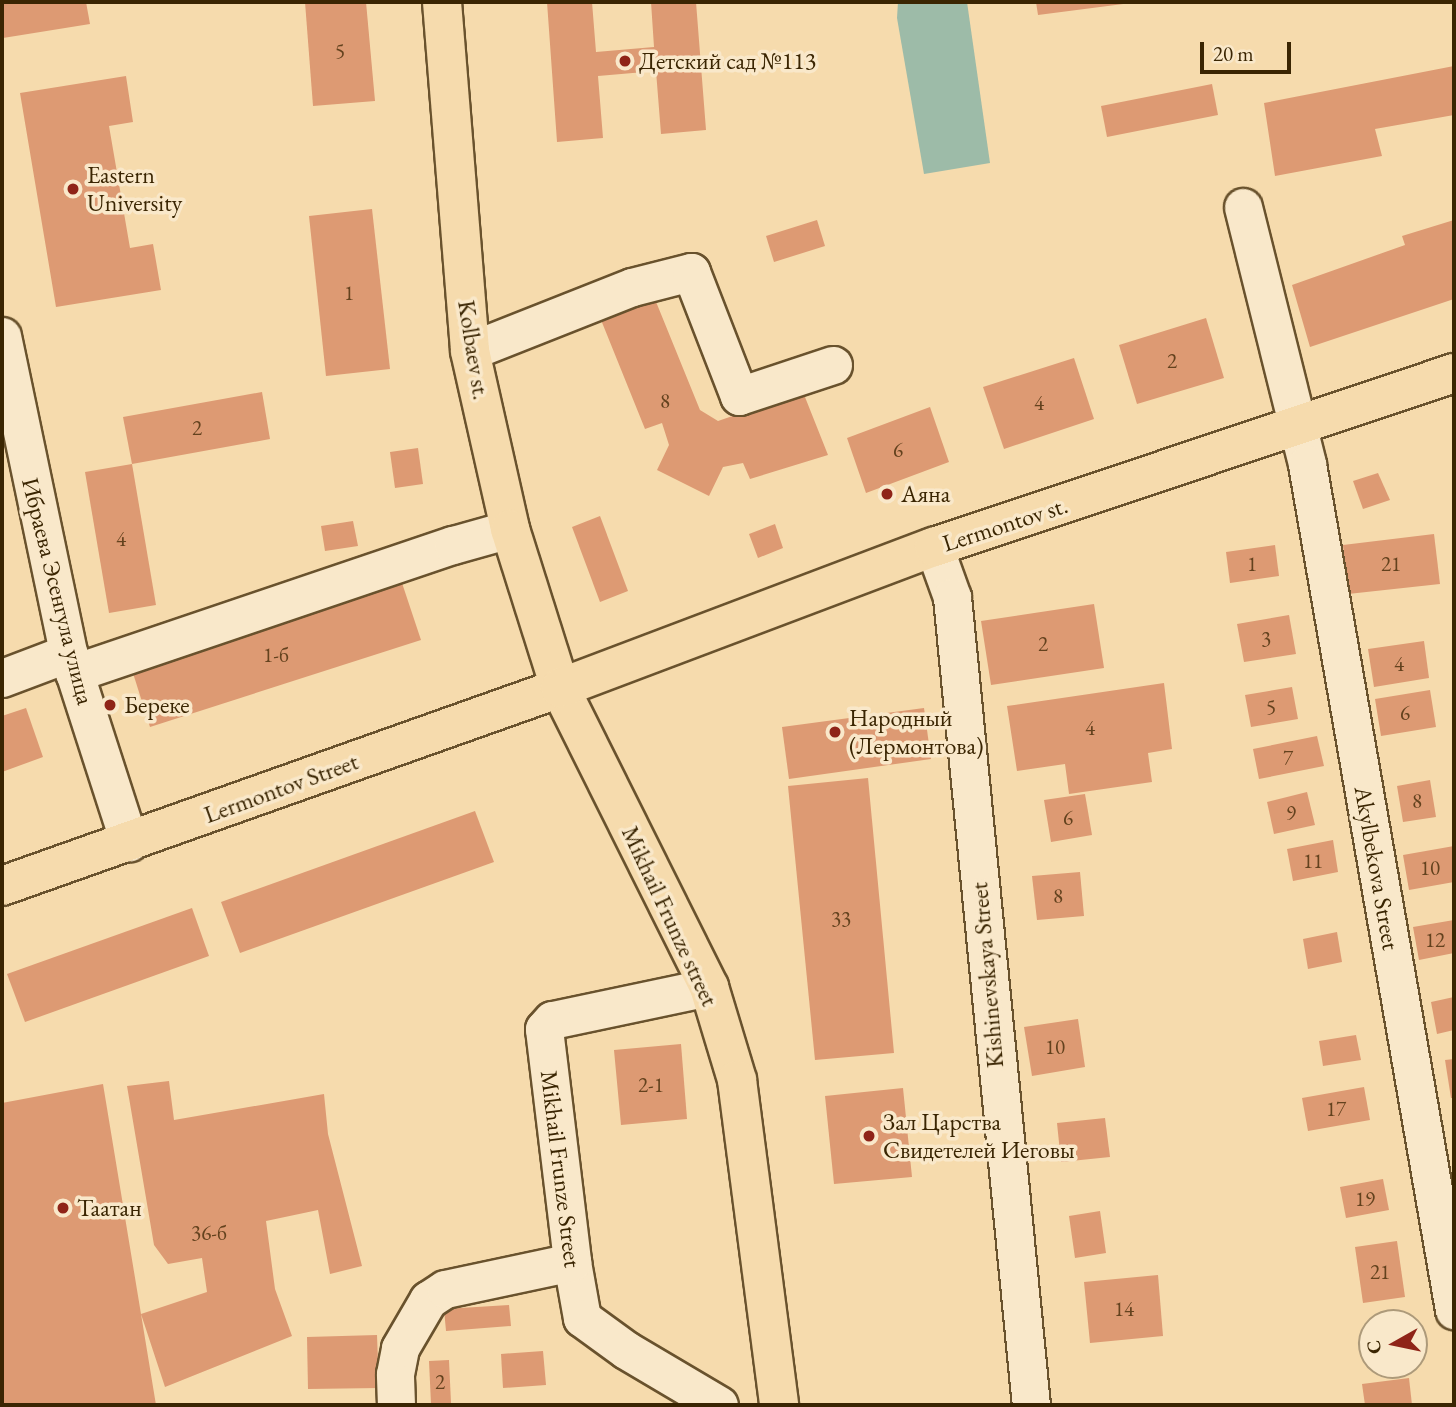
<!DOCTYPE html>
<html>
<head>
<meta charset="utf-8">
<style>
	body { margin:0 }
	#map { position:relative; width:1456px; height:1407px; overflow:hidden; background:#f6dbad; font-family:"EB Garamond",serif }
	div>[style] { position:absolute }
	.water>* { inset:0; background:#9dbba8 }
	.building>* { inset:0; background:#dd9a73 }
	.roads { filter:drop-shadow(2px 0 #69522d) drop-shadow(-2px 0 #69522d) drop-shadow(0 2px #69522d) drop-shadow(0 -2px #69522d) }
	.minor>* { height:37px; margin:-18.5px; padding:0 18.5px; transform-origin:18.5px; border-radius:18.5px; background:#f9e8ca }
	.major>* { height:38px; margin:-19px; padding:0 19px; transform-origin:19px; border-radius:19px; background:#f6dbad }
	.dots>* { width:19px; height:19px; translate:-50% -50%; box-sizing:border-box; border:4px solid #f9e8ca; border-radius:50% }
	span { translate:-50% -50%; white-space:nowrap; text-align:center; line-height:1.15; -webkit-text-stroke:7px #f9e8ca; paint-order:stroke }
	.number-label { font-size:21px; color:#63421e }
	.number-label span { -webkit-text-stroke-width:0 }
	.poi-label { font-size:24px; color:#3a2502 }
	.left { translate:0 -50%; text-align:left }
	.street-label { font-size:24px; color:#3a2502 }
	.frame { position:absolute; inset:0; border:4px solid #3a2502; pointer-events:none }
	.north { position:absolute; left:1358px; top:1309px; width:70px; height:70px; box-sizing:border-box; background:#f9e8ca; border:2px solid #ad9a7a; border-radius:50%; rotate:261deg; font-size:19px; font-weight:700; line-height:28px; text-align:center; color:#3a2502 }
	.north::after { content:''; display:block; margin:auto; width:24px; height:32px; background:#8f2418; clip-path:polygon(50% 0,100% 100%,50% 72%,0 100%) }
	.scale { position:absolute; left:1200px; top:42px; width:91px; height:32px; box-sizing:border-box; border:4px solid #3a2502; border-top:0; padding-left:9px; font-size:21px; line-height:24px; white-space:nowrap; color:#3a2502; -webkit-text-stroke:5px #f9e8ca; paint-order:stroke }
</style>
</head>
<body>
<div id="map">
	<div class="water">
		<i style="clip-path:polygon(898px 2px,967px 2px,990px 163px,924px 174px,897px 18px)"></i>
	</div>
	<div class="building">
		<i style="clip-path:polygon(2px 2px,86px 2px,90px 24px,3px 38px)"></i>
		<i style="clip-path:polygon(305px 2px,366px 2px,375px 101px,313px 106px)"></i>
		<i style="clip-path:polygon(547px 2px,592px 2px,596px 52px,654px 47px,651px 2px,696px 2px,706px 130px,661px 134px,656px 71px,598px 76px,603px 138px,557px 142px)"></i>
		<i style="clip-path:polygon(1036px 2px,1131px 2px,1131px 3px,1038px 15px)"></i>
		<i style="clip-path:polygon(1454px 66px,1454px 115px,1375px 129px,1382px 156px,1275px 176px,1264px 103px)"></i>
		<i style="clip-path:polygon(126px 76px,133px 122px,109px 126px,130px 248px,153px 244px,161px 290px,56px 307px,20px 93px)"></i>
		<i style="clip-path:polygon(1212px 84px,1218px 115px,1107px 137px,1101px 106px)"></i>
		<i style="clip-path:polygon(372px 209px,390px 369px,326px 376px,309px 216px)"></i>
		<i style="clip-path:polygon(817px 220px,825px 246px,774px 262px,766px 236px)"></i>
		<i style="clip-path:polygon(1454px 220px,1454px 299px,1310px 347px,1292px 285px,1405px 245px,1402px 236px)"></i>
		<i style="clip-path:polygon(650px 287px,700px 410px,718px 421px,803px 392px,828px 455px,750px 479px,743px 463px,723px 467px,709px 496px,657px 470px,669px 445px,662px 423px,645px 429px,597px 310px)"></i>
		<i style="clip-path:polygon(1206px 318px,1224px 378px,1137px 404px,1119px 345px)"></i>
		<i style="clip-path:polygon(1074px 358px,1094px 419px,1004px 449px,983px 387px)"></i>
		<i style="clip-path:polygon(262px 392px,270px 439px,132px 464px,123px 417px)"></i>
		<i style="clip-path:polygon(930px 407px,949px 462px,866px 493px,847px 438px)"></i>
		<i style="clip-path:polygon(418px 448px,423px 484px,395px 488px,390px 452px)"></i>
		<i style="clip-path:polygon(132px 464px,156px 605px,109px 613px,85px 472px)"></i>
		<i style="clip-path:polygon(1378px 473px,1390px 500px,1363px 509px,1353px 481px)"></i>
		<i style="clip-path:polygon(600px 516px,628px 591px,600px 602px,572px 527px)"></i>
		<i style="clip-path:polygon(353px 521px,358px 546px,325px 551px,321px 526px)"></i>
		<i style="clip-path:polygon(775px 524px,783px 548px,758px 558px,749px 534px)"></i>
		<i style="clip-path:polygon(1434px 534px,1440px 584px,1348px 594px,1343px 545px)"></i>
		<i style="clip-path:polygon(1275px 545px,1279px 576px,1230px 583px,1226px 552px)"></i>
		<i style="clip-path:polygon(402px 583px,421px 640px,150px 727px,132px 670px)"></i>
		<i style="clip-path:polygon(1094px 604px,1104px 668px,991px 685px,981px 621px)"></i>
		<i style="clip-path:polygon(1289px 615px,1296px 654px,1244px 662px,1237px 624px)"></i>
		<i style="clip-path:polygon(1424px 641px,1429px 678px,1374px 687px,1368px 649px)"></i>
		<i style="clip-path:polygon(1164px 683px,1172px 749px,1148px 753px,1152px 782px,1069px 794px,1065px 764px,1017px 771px,1007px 706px)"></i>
		<i style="clip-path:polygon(1292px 687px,1298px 719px,1251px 727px,1245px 695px)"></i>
		<i style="clip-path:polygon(1430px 690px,1436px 727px,1381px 736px,1375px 699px)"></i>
		<i style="clip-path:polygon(26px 708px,43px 757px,2px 772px,2px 716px)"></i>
		<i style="clip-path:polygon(924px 708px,931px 759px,789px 779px,782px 727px)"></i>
		<i style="clip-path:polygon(1317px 736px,1324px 766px,1259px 779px,1253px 749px)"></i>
		<i style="clip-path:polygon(868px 778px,894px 1053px,815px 1060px,788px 786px)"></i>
		<i style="clip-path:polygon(1430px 780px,1436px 817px,1403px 822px,1397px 786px)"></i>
		<i style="clip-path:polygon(1307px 792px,1315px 825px,1274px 834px,1267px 802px)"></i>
		<i style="clip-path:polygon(1085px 794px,1092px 835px,1051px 842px,1044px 800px)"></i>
		<i style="clip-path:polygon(475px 811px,494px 862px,240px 953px,221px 902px)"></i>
		<i style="clip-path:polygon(1333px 840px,1338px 872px,1293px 881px,1287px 849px)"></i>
		<i style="clip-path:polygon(1454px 846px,1454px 882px,1409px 890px,1403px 855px)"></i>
		<i style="clip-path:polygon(1080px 872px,1084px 916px,1037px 920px,1032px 876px)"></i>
		<i style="clip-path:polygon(192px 908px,209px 956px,25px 1022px,7px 974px)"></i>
		<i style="clip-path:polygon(1454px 920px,1454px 953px,1419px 960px,1413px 927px)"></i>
		<i style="clip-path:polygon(1337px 932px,1342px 962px,1308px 969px,1303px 939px)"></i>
		<i style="clip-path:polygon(1454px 997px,1454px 1030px,1437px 1034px,1431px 1002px)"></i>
		<i style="clip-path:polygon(1078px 1019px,1085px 1067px,1032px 1076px,1024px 1027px)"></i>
		<i style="clip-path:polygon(1356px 1035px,1361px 1060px,1323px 1066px,1319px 1041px)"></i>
		<i style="clip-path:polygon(681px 1044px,687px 1119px,621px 1125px,614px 1050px)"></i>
		<i style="clip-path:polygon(1454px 1059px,1454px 1098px,1451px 1098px,1445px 1060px)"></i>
		<i style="clip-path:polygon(169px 1081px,174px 1120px,324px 1094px,328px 1134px,362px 1266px,330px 1274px,318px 1210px,266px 1221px,275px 1289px,292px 1336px,165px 1387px,141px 1314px,156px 1405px,2px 1405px,2px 1103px,103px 1084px,141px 1314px,207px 1292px,202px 1258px,168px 1264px,154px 1245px,127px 1086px)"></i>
		<i style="clip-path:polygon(1364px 1087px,1370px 1120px,1308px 1131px,1302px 1098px)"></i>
		<i style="clip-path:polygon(903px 1088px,912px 1177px,834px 1184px,825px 1096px)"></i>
		<i style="clip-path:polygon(1105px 1118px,1110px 1157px,1061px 1162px,1057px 1123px)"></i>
		<i style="clip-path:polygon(1383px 1179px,1389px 1210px,1346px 1218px,1340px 1187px)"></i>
		<i style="clip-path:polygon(1100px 1211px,1106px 1253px,1075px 1258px,1069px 1216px)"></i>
		<i style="clip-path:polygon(1397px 1241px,1405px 1297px,1363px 1303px,1355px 1247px)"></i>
		<i style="clip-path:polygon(1158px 1275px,1163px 1336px,1090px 1343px,1084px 1282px)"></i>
		<i style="clip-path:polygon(509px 1305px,511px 1326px,446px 1331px,444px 1309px)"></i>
		<i style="clip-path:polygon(377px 1335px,379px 1388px,308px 1389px,307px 1337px)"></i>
		<i style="clip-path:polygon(543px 1351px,546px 1385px,503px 1388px,501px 1354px)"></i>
		<i style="clip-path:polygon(449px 1360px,451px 1403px,431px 1404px,429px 1361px)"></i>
		<i style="clip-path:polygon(1409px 1378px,1412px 1405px,1365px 1405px,1362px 1384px)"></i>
	</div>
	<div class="roads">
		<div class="minor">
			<i style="left:1243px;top:207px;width:265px;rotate:76deg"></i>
			<i style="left:1307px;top:464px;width:859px;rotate:80.14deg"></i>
			<i style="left:2px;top:336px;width:324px;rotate:78.2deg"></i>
			<i style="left:68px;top:653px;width:199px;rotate:72.1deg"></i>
			<i style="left:470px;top:351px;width:174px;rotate:-21.6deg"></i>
			<i style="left:632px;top:287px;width:61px;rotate:-14.3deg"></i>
			<i style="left:691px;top:272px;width:133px;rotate:68.8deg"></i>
			<i style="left:739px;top:396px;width:99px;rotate:-18.3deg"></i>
			<i style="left:934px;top:547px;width:53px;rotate:70.2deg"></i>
			<i style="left:952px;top:597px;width:812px;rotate:84.42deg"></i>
			<i style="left:74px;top:673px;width:400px;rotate:-18.7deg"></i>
			<i style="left:453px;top:545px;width:59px;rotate:-15.7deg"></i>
			<i style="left:2px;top:678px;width:71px;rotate:-20.7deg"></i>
			<i style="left:709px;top:987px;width:160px;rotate:168.1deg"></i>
			<i style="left:552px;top:1020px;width:12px;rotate:132deg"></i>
			<i style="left:544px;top:1029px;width:235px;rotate:83.1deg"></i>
			<i style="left:572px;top:1262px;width:57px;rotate:79.9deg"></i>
			<i style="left:582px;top:1318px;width:54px;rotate:36deg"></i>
			<i style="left:626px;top:1350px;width:108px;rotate:30.6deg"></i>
			<i style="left:396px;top:1405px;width:31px;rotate:-92deg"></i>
			<i style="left:395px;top:1374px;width:26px;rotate:-79deg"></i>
			<i style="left:400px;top:1348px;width:56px;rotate:-59.7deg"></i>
			<i style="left:428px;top:1300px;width:20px;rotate:-33deg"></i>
			<i style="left:445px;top:1289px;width:130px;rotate:-12deg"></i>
		</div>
		<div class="major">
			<i style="left:442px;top:2px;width:350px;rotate:85.4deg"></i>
			<i style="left:470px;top:351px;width:182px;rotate:77.3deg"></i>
			<i style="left:510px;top:529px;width:167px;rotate:72.5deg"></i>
			<i style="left:560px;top:688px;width:334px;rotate:63.5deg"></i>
			<i style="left:709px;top:987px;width:97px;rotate:73.2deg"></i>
			<i style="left:737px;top:1080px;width:328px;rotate:82.6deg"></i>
			<i style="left:2px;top:886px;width:592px;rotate:-19.54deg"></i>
			<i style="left:560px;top:688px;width:400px;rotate:-20.7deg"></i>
			<i style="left:934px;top:547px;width:548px;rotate:-18.5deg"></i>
		</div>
	</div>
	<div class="dots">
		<i style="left:625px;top:61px;background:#8f2418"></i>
		<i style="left:73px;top:189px;background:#8f2418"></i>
		<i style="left:887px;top:494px;background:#8f2418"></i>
		<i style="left:110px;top:705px;background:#8f2418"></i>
		<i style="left:835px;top:732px;background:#8f2418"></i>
		<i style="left:869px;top:1136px;background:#8f2418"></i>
		<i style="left:63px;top:1208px;background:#8f2418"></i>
	</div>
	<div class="number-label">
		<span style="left:340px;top:51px">5</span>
		<span style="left:349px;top:293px">1</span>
		<span style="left:1172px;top:361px">2</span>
		<span style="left:665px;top:401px">8</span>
		<span style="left:1039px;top:403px">4</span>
		<span style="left:197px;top:428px">2</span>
		<span style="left:898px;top:450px">6</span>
		<span style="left:121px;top:539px">4</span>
		<span style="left:1252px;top:564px">1</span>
		<span style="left:1391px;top:564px">21</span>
		<span style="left:1266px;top:639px">3</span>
		<span style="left:1043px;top:644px">2</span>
		<span style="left:276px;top:655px">1-б</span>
		<span style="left:1399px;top:664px">4</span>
		<span style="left:1271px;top:707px">5</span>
		<span style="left:1405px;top:713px">6</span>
		<span style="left:1090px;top:728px">4</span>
		<span style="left:1288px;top:758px">7</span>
		<span style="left:1417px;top:801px">8</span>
		<span style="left:1291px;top:813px">9</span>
		<span style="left:1068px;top:818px">6</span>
		<span style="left:1313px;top:861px">11</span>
		<span style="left:1430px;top:868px">10</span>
		<span style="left:1058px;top:896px">8</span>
		<span style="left:841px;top:919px">33</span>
		<span style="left:1435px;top:940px">12</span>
		<span style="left:1055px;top:1047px">10</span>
		<span style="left:651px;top:1085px">2-1</span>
		<span style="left:1336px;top:1109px">17</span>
		<span style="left:1365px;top:1199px">19</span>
		<span style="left:209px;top:1233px">36-б</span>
		<span style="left:1380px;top:1272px">21</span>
		<span style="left:1124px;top:1309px">14</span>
		<span style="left:440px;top:1382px">2</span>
	</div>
	<div class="poi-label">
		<span class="left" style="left:639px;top:61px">Детский сад №113</span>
		<span class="left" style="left:87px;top:189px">Eastern<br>University</span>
		<span class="left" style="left:901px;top:494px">Аяна</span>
		<span class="left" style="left:124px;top:705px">Береке</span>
		<span class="left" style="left:849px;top:732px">Народный<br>(Лермонтова)</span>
		<span class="left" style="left:883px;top:1136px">Зал Царства<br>Свидетелей Иеговы</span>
		<span class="left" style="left:77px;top:1208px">Таатан</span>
	</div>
	<div class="street-label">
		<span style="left:474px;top:350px;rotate:81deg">Kolbaev st.</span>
		<span style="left:1005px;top:524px;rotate:-18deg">Lermontov st.</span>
		<span style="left:58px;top:591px;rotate:76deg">Ибраева Эсенгула улица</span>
		<span style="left:281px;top:788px;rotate:-20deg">Lermontov Street</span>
		<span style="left:1377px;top:868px;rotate:80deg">Akylbekova Street</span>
		<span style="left:670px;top:916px;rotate:65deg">Mikhail Frunze street</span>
		<span style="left:987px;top:975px;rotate:-95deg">Kishinevskaya Street</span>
		<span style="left:561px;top:1169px;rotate:83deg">Mikhail Frunze Street</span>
	</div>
	<div class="frame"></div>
	<div class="north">С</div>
	<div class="scale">20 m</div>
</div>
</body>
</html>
